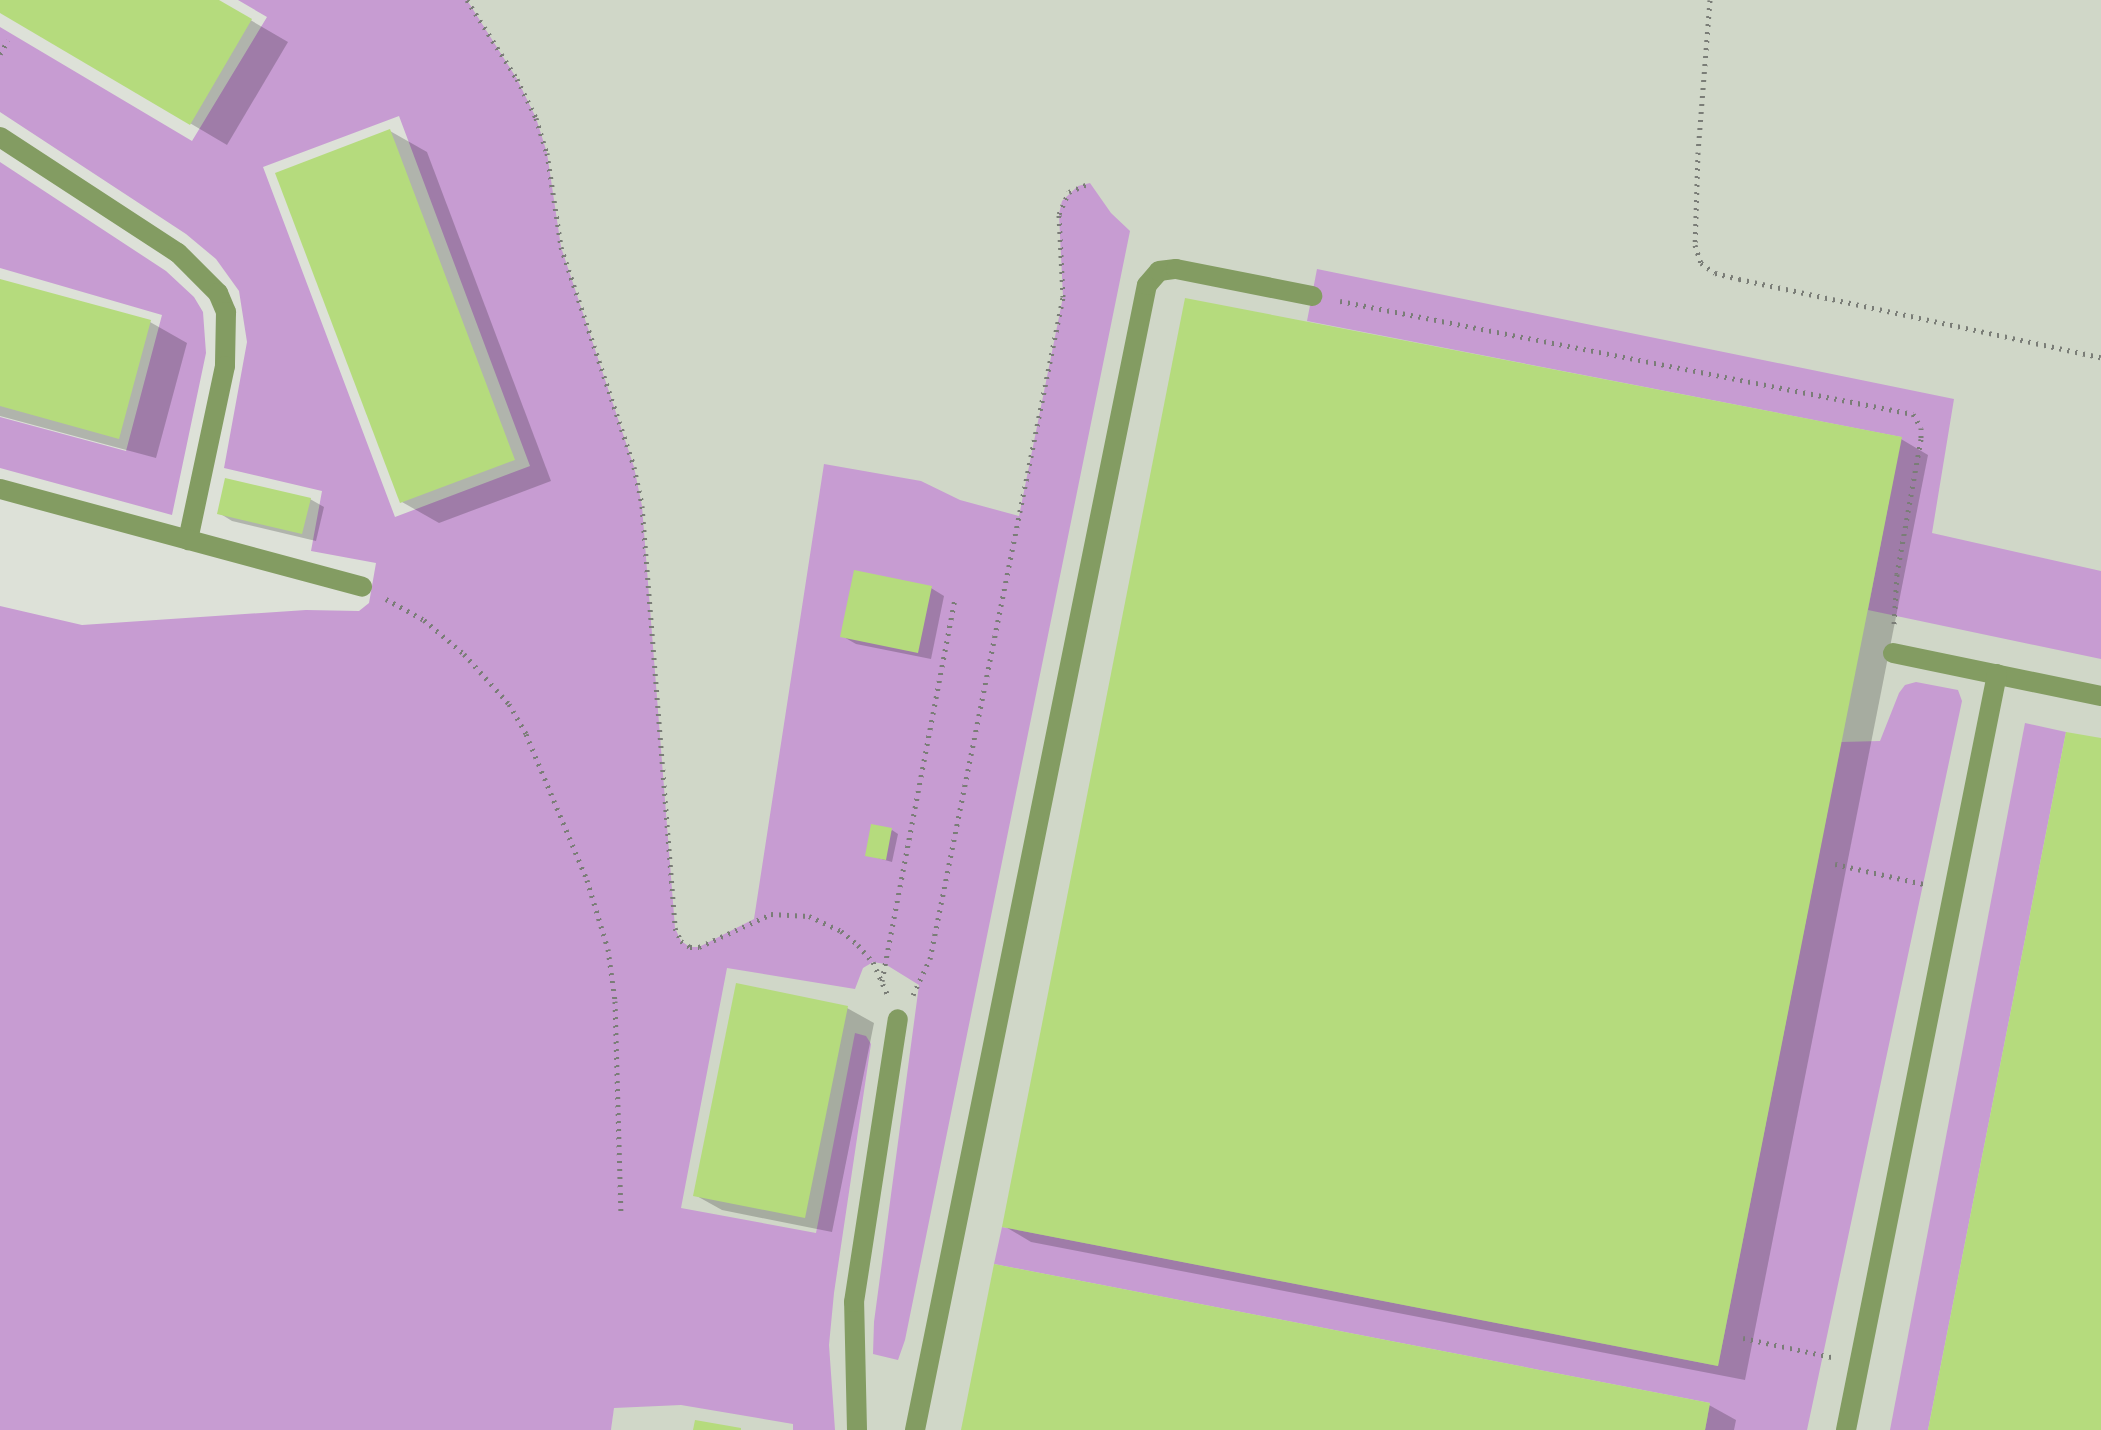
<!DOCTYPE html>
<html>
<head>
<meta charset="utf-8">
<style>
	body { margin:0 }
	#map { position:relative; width:2101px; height:1430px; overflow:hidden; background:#dde1d8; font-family:"Archivo Narrow",sans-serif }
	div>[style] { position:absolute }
	.built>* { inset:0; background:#d0d7c8 }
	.green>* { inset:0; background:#c79cd2 }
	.shadow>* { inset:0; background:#0003 }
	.building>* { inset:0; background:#b5db7d }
	.path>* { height:5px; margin-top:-2.5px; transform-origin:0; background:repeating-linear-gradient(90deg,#7a7d77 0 2px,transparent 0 8px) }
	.lane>* { height:20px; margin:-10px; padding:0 10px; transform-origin:10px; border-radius:10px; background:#839c62 }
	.street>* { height:20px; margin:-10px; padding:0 10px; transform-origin:10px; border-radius:10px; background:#839c62 }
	span { translate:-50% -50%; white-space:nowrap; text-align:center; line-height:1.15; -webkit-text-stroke:7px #dde1d8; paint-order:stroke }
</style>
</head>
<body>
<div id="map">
	<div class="built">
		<i style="clip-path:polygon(377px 0,2101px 0,2101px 1430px,611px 1430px,625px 1313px,628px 637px)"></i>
	</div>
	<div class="green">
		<i style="clip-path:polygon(evenodd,238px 0,467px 0,517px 79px,536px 118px,547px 153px,561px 247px,634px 467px,642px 506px,675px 928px,681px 941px,690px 947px,699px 947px,754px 919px,824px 464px,921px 481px,960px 500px,1019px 516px,1063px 297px,1059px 214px,1062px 201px,1078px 186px,1090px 183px,1111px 213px,1130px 231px,905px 1340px,898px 1360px,873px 1354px,874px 1322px,919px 985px,885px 964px,873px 962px,863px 968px,855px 989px,727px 968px,681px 1208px,816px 1233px,855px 1033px,866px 1036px,871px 1044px,834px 1293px,829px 1345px,835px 1430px,793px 1430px,793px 1424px,681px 1405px,614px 1408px,611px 1430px,0 1430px,0 606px,82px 625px,306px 610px,359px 611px,369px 603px,376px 563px,311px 551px,322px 491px,224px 468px,247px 342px,239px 291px,216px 259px,186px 234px,0 112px,0 27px,192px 141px,267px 17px,238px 0,399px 116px,530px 466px,395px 517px,263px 167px,399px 116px)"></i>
		<i style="clip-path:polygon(0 162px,166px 271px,194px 297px,203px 312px,206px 353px,172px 515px,0 468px,0 417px,126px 451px,162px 315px,0 268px)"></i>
		<i style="clip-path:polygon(1317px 269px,1954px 399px,1932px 533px,2101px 571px,2101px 659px,1868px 610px,1901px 437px,1307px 321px)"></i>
		<i style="clip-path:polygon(1916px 682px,1958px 690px,1962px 701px,1807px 1430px,1705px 1430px,1710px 1403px,994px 1264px,1002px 1227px,1718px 1366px,1841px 742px,1880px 741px,1899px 693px,1905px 685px)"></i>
		<i style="clip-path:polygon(2025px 723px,2066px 732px,1928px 1430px,1890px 1430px)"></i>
	</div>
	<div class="shadow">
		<i style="clip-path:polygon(0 0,216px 0,288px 42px,227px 145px,0 11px)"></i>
		<i style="clip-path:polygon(390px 131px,427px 152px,551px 481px,439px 523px,402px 502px)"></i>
		<i style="clip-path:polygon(0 281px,150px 322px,187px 343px,156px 458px,0 416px)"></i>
		<i style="clip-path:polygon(1901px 439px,1928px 455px,1745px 1380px,1031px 1242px,1004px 1226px)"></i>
		<i style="clip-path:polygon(310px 499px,324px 507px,316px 541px,232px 521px,219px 513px)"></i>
		<i style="clip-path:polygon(931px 588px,944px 596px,931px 659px,856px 644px,842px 636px)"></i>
		<i style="clip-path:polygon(892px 830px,898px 834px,892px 862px,867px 855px)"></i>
		<i style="clip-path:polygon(847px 1008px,874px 1023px,832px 1232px,722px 1210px,695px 1195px)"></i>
		<i style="clip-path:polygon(1709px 1405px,1736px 1420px,1734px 1430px,963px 1430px)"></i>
	</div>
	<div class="building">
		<i style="clip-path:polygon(0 0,219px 0,252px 19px,190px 125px,0 13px)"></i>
		<i style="clip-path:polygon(390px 129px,515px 460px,400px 503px,275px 173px)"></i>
		<i style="clip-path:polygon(0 279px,151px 320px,119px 439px,0 406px)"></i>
		<i style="clip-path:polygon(1185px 298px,1902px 437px,1718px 1366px,1002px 1227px)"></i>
		<i style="clip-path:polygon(225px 478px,311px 498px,302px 534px,217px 514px)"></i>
		<i style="clip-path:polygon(854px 570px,932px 586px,918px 653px,840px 637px)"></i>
		<i style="clip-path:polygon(2066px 732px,2101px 738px,2101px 1430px,1928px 1430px)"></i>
		<i style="clip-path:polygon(871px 824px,892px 828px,886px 860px,865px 856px)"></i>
		<i style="clip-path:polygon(736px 983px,848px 1006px,805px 1218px,693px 1196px)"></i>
		<i style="clip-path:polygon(994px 1264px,1710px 1403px,1705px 1430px,961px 1430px)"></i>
		<i style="clip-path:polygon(695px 1420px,741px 1428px,741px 1430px,693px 1430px)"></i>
	</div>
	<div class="path">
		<i style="left:467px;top:0;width:93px;rotate:57.7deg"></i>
		<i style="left:517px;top:79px;width:43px;rotate:64deg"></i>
		<i style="left:536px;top:118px;width:37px;rotate:73deg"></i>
		<i style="left:547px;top:153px;width:95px;rotate:81.5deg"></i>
		<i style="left:561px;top:247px;width:232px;rotate:71.6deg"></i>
		<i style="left:634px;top:467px;width:40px;rotate:78deg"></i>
		<i style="left:642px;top:506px;width:423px;rotate:85.5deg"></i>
		<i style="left:675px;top:928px;width:14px;rotate:65deg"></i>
		<i style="left:681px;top:941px;width:11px;rotate:34deg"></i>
		<i style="left:690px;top:947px;width:9px"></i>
		<i style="left:699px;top:947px;width:79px;rotate:-24.6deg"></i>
		<i style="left:771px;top:914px;width:38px;rotate:3deg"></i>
		<i style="left:809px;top:916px;width:35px;rotate:25deg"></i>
		<i style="left:841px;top:931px;width:22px;rotate:39deg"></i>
		<i style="left:858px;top:945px;width:23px;rotate:49deg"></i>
		<i style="left:873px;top:962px;width:36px;rotate:66deg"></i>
		<i style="left:1710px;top:0;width:152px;rotate:94.5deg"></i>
		<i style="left:1698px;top:152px;width:93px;rotate:91.8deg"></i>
		<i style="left:1695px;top:245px;width:19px;rotate:72deg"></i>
		<i style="left:1701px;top:263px;width:17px;rotate:36deg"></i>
		<i style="left:1715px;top:273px;width:25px;rotate:14deg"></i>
		<i style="left:1739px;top:279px;width:370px;rotate:12.2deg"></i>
		<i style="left:0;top:54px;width:16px;rotate:-60deg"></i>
		<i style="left:1340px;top:301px;width:584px;rotate:11.16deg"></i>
		<i style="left:1913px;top:414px;width:16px;rotate:60deg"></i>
		<i style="left:1921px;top:428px;width:11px;rotate:90deg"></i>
		<i style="left:1921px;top:439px;width:137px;rotate:100.1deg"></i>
		<i style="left:1897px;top:574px;width:50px;rotate:93.4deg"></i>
		<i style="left:386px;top:599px;width:43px;rotate:28.9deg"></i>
		<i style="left:424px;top:620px;width:52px;rotate:40.4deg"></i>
		<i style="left:464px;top:654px;width:67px;rotate:48deg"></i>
		<i style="left:509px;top:704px;width:34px;rotate:60deg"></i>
		<i style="left:526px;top:734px;width:158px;rotate:67.3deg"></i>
		<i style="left:587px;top:880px;width:72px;rotate:73.1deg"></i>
		<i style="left:608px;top:949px;width:52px;rotate:82.3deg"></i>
		<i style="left:615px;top:1001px;width:211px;rotate:88.4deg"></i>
		<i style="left:1835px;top:864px;width:91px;rotate:12.7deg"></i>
		<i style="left:882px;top:981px;width:391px;rotate:-79.2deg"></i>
		<i style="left:913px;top:995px;width:40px;rotate:-65deg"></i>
		<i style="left:930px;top:959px;width:675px;rotate:-78.64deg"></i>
		<i style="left:1063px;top:297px;width:83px;rotate:-92.8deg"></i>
		<i style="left:1059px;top:214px;width:24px;rotate:-66deg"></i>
		<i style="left:1069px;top:192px;width:23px;rotate:-23deg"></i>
		<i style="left:1743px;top:1338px;width:91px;rotate:12.1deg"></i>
	</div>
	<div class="lane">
		<i style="left:1893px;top:653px;width:212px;rotate:11.7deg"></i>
		<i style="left:857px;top:1430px;width:128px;rotate:-91.3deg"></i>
		<i style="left:854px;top:1302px;width:286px;rotate:-81.2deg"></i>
		<i style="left:915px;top:1430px;width:1168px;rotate:-78.55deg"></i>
		<i style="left:1147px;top:285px;width:18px;rotate:-49deg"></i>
		<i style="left:1159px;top:271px;width:17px;rotate:-7deg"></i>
		<i style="left:1176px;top:269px;width:139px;rotate:11.2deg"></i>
	</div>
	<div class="street">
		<i style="left:0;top:137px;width:212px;rotate:33.1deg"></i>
		<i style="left:178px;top:253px;width:57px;rotate:45deg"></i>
		<i style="left:218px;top:293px;width:21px;rotate:67deg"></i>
		<i style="left:226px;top:312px;width:54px;rotate:91.1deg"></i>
		<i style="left:225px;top:366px;width:178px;rotate:102deg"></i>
		<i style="left:0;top:489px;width:375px;rotate:15.1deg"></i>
		<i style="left:1846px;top:1430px;width:771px;rotate:-78.7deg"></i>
	</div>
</div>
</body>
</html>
